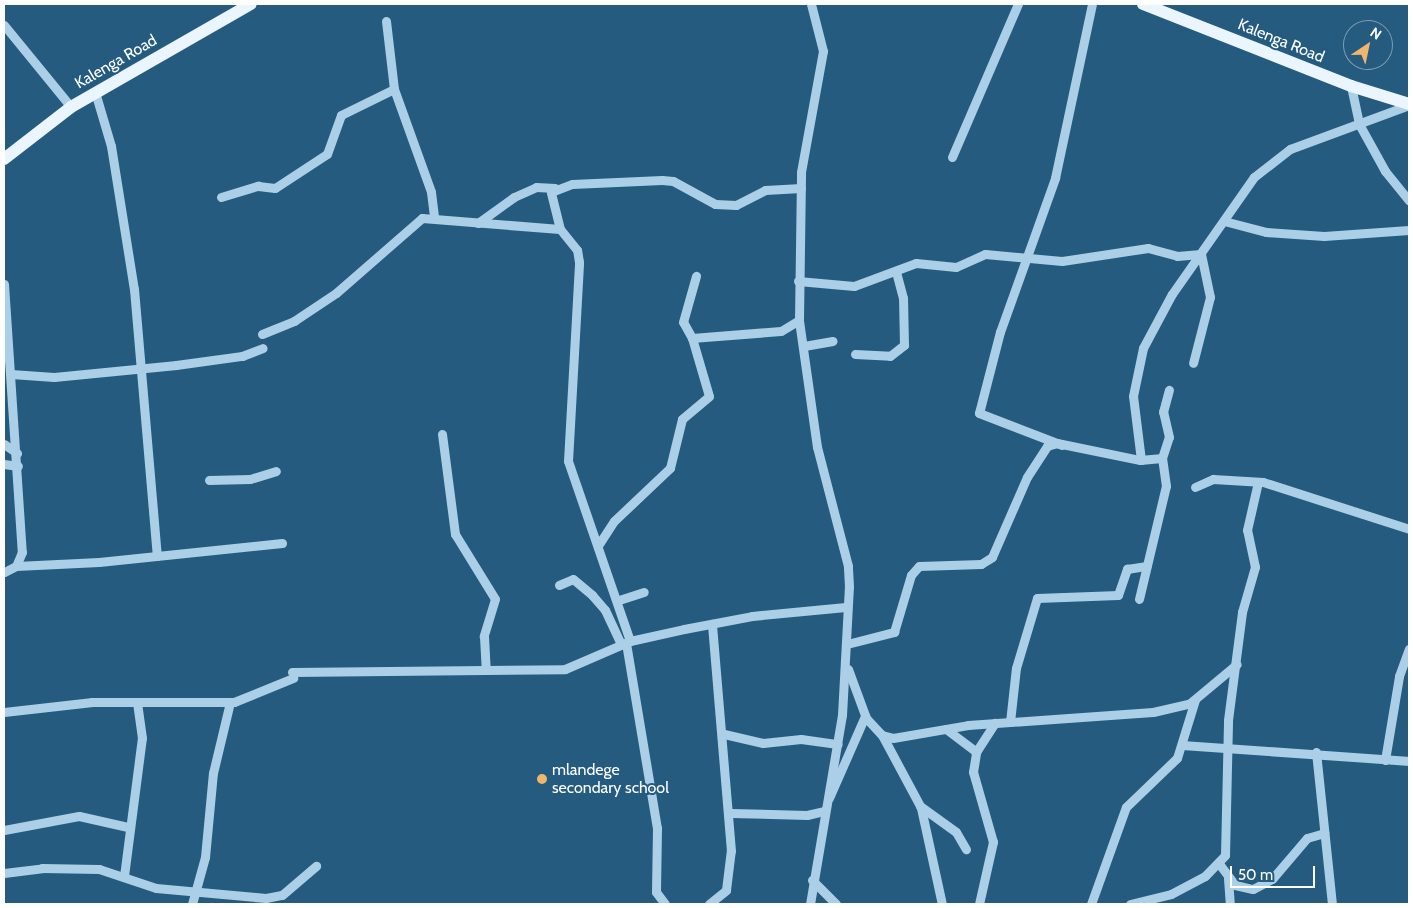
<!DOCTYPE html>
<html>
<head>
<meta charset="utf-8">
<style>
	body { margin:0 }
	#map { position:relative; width:1413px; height:908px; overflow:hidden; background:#245b7f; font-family:Cabin,sans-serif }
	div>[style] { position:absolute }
	.minor>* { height:9px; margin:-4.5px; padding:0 4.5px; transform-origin:4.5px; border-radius:4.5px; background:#aacfe6 }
	.major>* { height:12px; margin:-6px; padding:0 6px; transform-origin:6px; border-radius:6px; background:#ebf5fd }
	.dots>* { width:14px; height:14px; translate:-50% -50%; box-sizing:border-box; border:2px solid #245b7f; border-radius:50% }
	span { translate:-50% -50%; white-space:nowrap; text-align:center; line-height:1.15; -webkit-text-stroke:4px #245b7f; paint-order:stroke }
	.street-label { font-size:16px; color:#fff }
	.poi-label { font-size:16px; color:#fff }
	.left { translate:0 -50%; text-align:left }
	.frame { position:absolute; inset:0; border:5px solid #fff; pointer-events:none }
	.north { position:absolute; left:1343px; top:20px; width:50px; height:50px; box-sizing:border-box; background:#245b7f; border:1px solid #7c9db2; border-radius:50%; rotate:34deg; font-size:14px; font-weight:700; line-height:20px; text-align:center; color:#fff }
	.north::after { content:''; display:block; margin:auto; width:18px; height:22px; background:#f0b66e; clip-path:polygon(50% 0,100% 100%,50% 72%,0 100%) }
	.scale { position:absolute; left:1230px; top:866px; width:85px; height:22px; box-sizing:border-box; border:2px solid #fff; border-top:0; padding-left:6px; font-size:15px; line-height:18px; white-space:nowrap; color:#fff; -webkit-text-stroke:4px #245b7f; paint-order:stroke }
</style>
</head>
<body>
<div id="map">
	<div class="minor">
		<i style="left:386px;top:21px;width:68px;rotate:83.3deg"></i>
		<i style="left:394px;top:89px;width:109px;rotate:70.2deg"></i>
		<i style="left:431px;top:192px;width:24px;rotate:83deg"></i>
		<i style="left:4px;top:25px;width:106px;rotate:50.7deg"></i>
		<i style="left:1351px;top:86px;width:39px;rotate:78deg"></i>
		<i style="left:1359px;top:124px;width:54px;rotate:61deg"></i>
		<i style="left:1385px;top:171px;width:38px;rotate:51deg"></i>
		<i style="left:95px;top:92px;width:56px;rotate:73.5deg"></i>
		<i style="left:111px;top:146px;width:145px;rotate:80.9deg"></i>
		<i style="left:134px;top:289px;width:268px;rotate:85.1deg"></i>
		<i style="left:952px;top:157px;width:167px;rotate:-66.7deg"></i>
		<i style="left:221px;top:197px;width:39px;rotate:-17deg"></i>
		<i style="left:258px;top:186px;width:17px;rotate:7deg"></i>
		<i style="left:275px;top:188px;width:62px;rotate:-33.2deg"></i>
		<i style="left:327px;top:154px;width:41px;rotate:-70.3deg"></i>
		<i style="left:341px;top:115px;width:59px;rotate:-26.1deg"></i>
		<i style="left:1224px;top:221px;width:43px;rotate:14.7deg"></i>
		<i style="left:1266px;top:232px;width:58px;rotate:3.9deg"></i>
		<i style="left:1324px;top:236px;width:85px;rotate:-4deg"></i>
		<i style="left:478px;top:223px;width:44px;rotate:-35.8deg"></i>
		<i style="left:514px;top:197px;width:24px;rotate:-24deg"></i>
		<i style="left:536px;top:187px;width:19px;rotate:3deg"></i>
		<i style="left:798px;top:281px;width:56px;rotate:5.1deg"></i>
		<i style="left:854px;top:286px;width:66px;rotate:-20.4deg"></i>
		<i style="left:916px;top:263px;width:40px;rotate:5.7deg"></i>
		<i style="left:956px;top:267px;width:32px;rotate:-24deg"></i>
		<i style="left:985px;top:254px;width:77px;rotate:5.2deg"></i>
		<i style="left:1062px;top:261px;width:87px;rotate:-8.6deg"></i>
		<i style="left:1148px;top:248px;width:30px;rotate:15deg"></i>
		<i style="left:1177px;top:256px;width:24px;rotate:-5deg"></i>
		<i style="left:1201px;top:254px;width:44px;rotate:78.2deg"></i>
		<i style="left:1210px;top:297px;width:68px;rotate:104.4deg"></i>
		<i style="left:4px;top:284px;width:269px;rotate:86.2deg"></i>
		<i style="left:22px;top:552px;width:15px;rotate:113deg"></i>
		<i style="left:16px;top:566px;width:13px;rotate:153deg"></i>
		<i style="left:262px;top:334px;width:35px;rotate:-22deg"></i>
		<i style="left:294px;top:321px;width:50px;rotate:-33.7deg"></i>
		<i style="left:336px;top:293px;width:114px;rotate:-41.1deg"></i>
		<i style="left:422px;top:218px;width:138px;rotate:4.6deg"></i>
		<i style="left:692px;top:338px;width:89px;rotate:-4.5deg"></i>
		<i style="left:781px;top:331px;width:21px;rotate:-31deg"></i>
		<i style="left:804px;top:346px;width:29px;rotate:-10deg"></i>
		<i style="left:855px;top:354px;width:35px;rotate:3deg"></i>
		<i style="left:890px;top:356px;width:18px;rotate:-38deg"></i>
		<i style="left:904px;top:345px;width:47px;rotate:-91.2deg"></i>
		<i style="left:903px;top:298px;width:27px;rotate:-105deg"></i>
		<i style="left:11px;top:374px;width:43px;rotate:4deg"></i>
		<i style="left:54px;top:377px;width:123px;rotate:-5.6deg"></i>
		<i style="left:176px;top:365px;width:67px;rotate:-7.8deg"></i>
		<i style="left:242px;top:356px;width:22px;rotate:-21deg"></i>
		<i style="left:442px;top:434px;width:101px;rotate:82.6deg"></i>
		<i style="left:455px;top:534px;width:76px;rotate:58.4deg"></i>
		<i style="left:495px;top:599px;width:39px;rotate:107deg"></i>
		<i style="left:484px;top:636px;width:34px;rotate:87deg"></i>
		<i style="left:4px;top:444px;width:16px;rotate:35deg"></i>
		<i style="left:1062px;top:445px;width:89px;rotate:-158.9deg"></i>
		<i style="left:979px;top:413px;width:84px;rotate:-75.5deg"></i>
		<i style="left:1000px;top:332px;width:164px;rotate:-70.3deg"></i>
		<i style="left:1055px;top:178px;width:178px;rotate:-78deg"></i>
		<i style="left:1141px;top:460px;width:64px;rotate:-97.1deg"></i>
		<i style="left:1133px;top:396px;width:49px;rotate:-78.2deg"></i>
		<i style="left:1143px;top:348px;width:61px;rotate:-61.8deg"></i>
		<i style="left:1172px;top:294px;width:143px;rotate:-55deg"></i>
		<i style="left:1254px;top:177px;width:46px;rotate:-37.9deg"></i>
		<i style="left:1290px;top:149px;width:127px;rotate:-20.3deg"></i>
		<i style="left:4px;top:464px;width:14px;rotate:8deg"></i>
		<i style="left:209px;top:480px;width:41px;rotate:-1.4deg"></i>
		<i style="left:250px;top:479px;width:27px;rotate:-17deg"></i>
		<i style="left:1195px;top:487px;width:20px;rotate:-24deg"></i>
		<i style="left:1213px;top:479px;width:50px;rotate:3.4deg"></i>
		<i style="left:1263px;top:482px;width:153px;rotate:17.8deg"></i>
		<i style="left:599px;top:544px;width:27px;rotate:-57deg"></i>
		<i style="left:614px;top:521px;width:77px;rotate:-43.4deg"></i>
		<i style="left:670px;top:468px;width:50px;rotate:-76.2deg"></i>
		<i style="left:682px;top:419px;width:35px;rotate:-40deg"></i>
		<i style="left:709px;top:396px;width:60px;rotate:-106.3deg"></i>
		<i style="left:692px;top:338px;width:18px;rotate:-119deg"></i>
		<i style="left:683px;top:322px;width:48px;rotate:-74.2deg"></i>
		<i style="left:16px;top:566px;width:83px;rotate:-2.8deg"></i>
		<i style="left:99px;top:562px;width:184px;rotate:-5.9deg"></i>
		<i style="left:559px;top:585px;width:15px;rotate:-23deg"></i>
		<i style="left:573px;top:579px;width:25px;rotate:40deg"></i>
		<i style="left:592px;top:595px;width:20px;rotate:49deg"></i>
		<i style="left:605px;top:610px;width:38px;rotate:65deg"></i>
		<i style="left:1139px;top:599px;width:116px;rotate:-76.6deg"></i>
		<i style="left:1166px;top:486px;width:28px;rotate:-98deg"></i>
		<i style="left:619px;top:600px;width:26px;rotate:-18deg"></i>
		<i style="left:630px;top:641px;width:190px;rotate:-109deg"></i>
		<i style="left:568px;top:461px;width:199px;rotate:-86.8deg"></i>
		<i style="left:579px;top:262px;width:12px;rotate:-99deg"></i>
		<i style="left:577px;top:250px;width:27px;rotate:-129deg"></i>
		<i style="left:560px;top:229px;width:38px;rotate:-104deg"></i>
		<i style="left:551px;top:192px;width:22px;rotate:-21deg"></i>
		<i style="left:572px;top:184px;width:90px;rotate:-2.5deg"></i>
		<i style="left:662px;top:180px;width:11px;rotate:5deg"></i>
		<i style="left:673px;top:181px;width:48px;rotate:28.7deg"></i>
		<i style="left:715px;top:204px;width:21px;rotate:3deg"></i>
		<i style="left:736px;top:205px;width:33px;rotate:-27deg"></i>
		<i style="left:765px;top:190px;width:36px;rotate:-3deg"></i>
		<i style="left:626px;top:643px;width:188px;rotate:80.5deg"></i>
		<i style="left:657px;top:828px;width:64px;rotate:90.9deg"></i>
		<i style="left:656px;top:892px;width:15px;rotate:53deg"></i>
		<i style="left:847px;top:644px;width:49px;rotate:-14.3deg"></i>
		<i style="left:894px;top:632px;width:59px;rotate:-73.4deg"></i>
		<i style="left:911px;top:575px;width:12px;rotate:-48deg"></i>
		<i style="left:919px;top:566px;width:62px;rotate:-1.8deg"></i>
		<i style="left:981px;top:564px;width:13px;rotate:-32deg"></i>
		<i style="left:992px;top:557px;width:87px;rotate:-66.4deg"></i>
		<i style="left:1027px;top:477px;width:37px;rotate:-57deg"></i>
		<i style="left:1047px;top:446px;width:10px;rotate:-17deg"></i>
		<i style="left:1057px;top:443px;width:85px;rotate:11.6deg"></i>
		<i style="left:1140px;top:460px;width:22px;rotate:-5deg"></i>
		<i style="left:1162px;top:458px;width:22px;rotate:-72deg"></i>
		<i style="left:1169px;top:437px;width:26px;rotate:-103deg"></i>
		<i style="left:1163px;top:412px;width:23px;rotate:-75deg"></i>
		<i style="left:848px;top:669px;width:52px;rotate:69.8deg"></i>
		<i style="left:866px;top:718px;width:23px;rotate:47deg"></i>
		<i style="left:882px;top:735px;width:11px;rotate:15deg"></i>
		<i style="left:893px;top:738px;width:76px;rotate:-9.8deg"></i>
		<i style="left:968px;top:725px;width:185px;rotate:-4deg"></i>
		<i style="left:1153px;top:712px;width:37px;rotate:-13deg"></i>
		<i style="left:1189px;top:704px;width:62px;rotate:-39.8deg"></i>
		<i style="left:292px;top:672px;width:273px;rotate:-0.6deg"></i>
		<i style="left:565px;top:669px;width:71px;rotate:-23.3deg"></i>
		<i style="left:630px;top:641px;width:55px;rotate:-12.5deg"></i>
		<i style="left:684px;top:629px;width:69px;rotate:-10.8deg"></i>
		<i style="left:752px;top:616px;width:94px;rotate:-5.5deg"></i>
		<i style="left:4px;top:712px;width:89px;rotate:-6.5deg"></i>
		<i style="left:92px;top:702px;width:142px"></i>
		<i style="left:234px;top:702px;width:64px;rotate:-22.1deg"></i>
		<i style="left:1010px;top:722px;width:54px;rotate:-83.7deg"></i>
		<i style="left:1016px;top:668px;width:73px;rotate:-73.3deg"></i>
		<i style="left:1037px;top:598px;width:81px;rotate:-2.1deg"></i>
		<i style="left:1118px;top:595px;width:28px;rotate:-71deg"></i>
		<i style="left:1127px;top:569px;width:20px;rotate:-9deg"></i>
		<i style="left:946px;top:729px;width:38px;rotate:37deg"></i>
		<i style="left:724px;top:734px;width:40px;rotate:13deg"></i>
		<i style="left:763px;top:743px;width:38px;rotate:-6deg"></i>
		<i style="left:801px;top:739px;width:37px;rotate:8deg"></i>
		<i style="left:882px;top:735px;width:81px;rotate:61.8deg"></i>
		<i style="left:920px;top:806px;width:44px;rotate:35.8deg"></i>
		<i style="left:956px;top:832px;width:20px;rotate:60deg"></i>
		<i style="left:1182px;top:745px;width:228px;rotate:4deg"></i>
		<i style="left:1316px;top:752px;width:153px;rotate:84deg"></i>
		<i style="left:1385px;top:760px;width:85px;rotate:-80.5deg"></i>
		<i style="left:1399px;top:676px;width:29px;rotate:-70deg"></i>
		<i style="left:829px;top:798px;width:90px;rotate:-66.3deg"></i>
		<i style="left:921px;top:808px;width:98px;rotate:77.7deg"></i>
		<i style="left:731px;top:813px;width:76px;rotate:1.5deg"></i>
		<i style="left:807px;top:815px;width:17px;rotate:-13deg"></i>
		<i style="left:4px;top:830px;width:76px;rotate:-10.6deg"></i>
		<i style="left:79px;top:816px;width:50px;rotate:12.7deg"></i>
		<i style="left:1220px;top:865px;width:25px;rotate:53deg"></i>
		<i style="left:1235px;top:885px;width:18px;rotate:13deg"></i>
		<i style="left:1253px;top:889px;width:21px;rotate:-28deg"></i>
		<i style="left:1272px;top:879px;width:54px;rotate:-49.5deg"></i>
		<i style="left:1307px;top:838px;width:18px;rotate:-16deg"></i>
		<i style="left:4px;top:873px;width:38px;rotate:-7deg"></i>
		<i style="left:42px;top:868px;width:57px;rotate:1deg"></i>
		<i style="left:99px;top:869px;width:60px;rotate:18.4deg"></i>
		<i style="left:156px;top:888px;width:110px;rotate:5.2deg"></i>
		<i style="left:266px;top:898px;width:16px;rotate:-11deg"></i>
		<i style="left:282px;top:895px;width:45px;rotate:-40.5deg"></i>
		<i style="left:124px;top:876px;width:139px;rotate:-82.6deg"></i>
		<i style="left:142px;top:738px;width:34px;rotate:-98deg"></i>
		<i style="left:1228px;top:878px;width:26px;rotate:86deg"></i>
		<i style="left:812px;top:880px;width:34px;rotate:45deg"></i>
		<i style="left:192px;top:904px;width:49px;rotate:-74.5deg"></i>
		<i style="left:205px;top:857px;width:84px;rotate:-84.6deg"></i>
		<i style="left:213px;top:773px;width:73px;rotate:-76.5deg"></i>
		<i style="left:709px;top:904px;width:22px;rotate:-39deg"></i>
		<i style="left:726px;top:890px;width:39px;rotate:-83deg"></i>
		<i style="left:731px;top:851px;width:228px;rotate:-94.8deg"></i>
		<i style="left:810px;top:904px;width:192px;rotate:-80.4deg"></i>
		<i style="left:842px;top:715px;width:128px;rotate:-86.9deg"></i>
		<i style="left:849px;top:587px;width:21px;rotate:-93deg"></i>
		<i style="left:848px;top:566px;width:123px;rotate:-104.6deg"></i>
		<i style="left:817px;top:447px;width:128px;rotate:-98.1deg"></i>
		<i style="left:799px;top:320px;width:148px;rotate:-89.2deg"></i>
		<i style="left:801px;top:172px;width:123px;rotate:-79.7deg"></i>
		<i style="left:823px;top:51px;width:49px;rotate:-104.3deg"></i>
		<i style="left:979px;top:904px;width:64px;rotate:-77.3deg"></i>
		<i style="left:993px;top:842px;width:73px;rotate:-105.9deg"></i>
		<i style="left:973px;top:772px;width:20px;rotate:-81deg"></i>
		<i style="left:976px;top:752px;width:35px;rotate:-57deg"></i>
		<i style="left:1091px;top:904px;width:103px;rotate:-70.2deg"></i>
		<i style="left:1126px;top:807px;width:71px;rotate:-43.9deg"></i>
		<i style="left:1177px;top:758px;width:61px;rotate:-72.8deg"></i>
		<i style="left:1130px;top:904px;width:42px;rotate:-13.7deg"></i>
		<i style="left:1171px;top:894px;width:38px;rotate:-28deg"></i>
		<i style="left:1205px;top:876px;width:29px;rotate:-46deg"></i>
		<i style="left:1225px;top:855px;width:135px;rotate:-88.7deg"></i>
		<i style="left:1228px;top:720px;width:109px;rotate:-82.6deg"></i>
		<i style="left:1242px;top:612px;width:47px;rotate:-73.9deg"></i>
		<i style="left:1255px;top:567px;width:38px;rotate:-102deg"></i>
		<i style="left:1247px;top:530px;width:49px;rotate:-77.1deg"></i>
	</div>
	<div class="major">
		<i style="left:1143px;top:4px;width:224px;rotate:21.5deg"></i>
		<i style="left:1351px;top:86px;width:61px;rotate:17.2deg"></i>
		<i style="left:4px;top:159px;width:85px;rotate:-37.8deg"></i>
		<i style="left:71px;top:107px;width:207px;rotate:-29.8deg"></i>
	</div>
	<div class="dots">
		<i style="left:542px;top:779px;background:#f0b66e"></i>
	</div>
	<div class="street-label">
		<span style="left:1281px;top:41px;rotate:22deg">Kalenga Road</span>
		<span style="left:116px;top:62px;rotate:-30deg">Kalenga Road</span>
	</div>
	<div class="poi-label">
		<span class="left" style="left:552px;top:779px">mlandege<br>secondary school</span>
	</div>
	<div class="frame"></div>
	<div class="north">N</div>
	<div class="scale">50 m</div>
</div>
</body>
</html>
